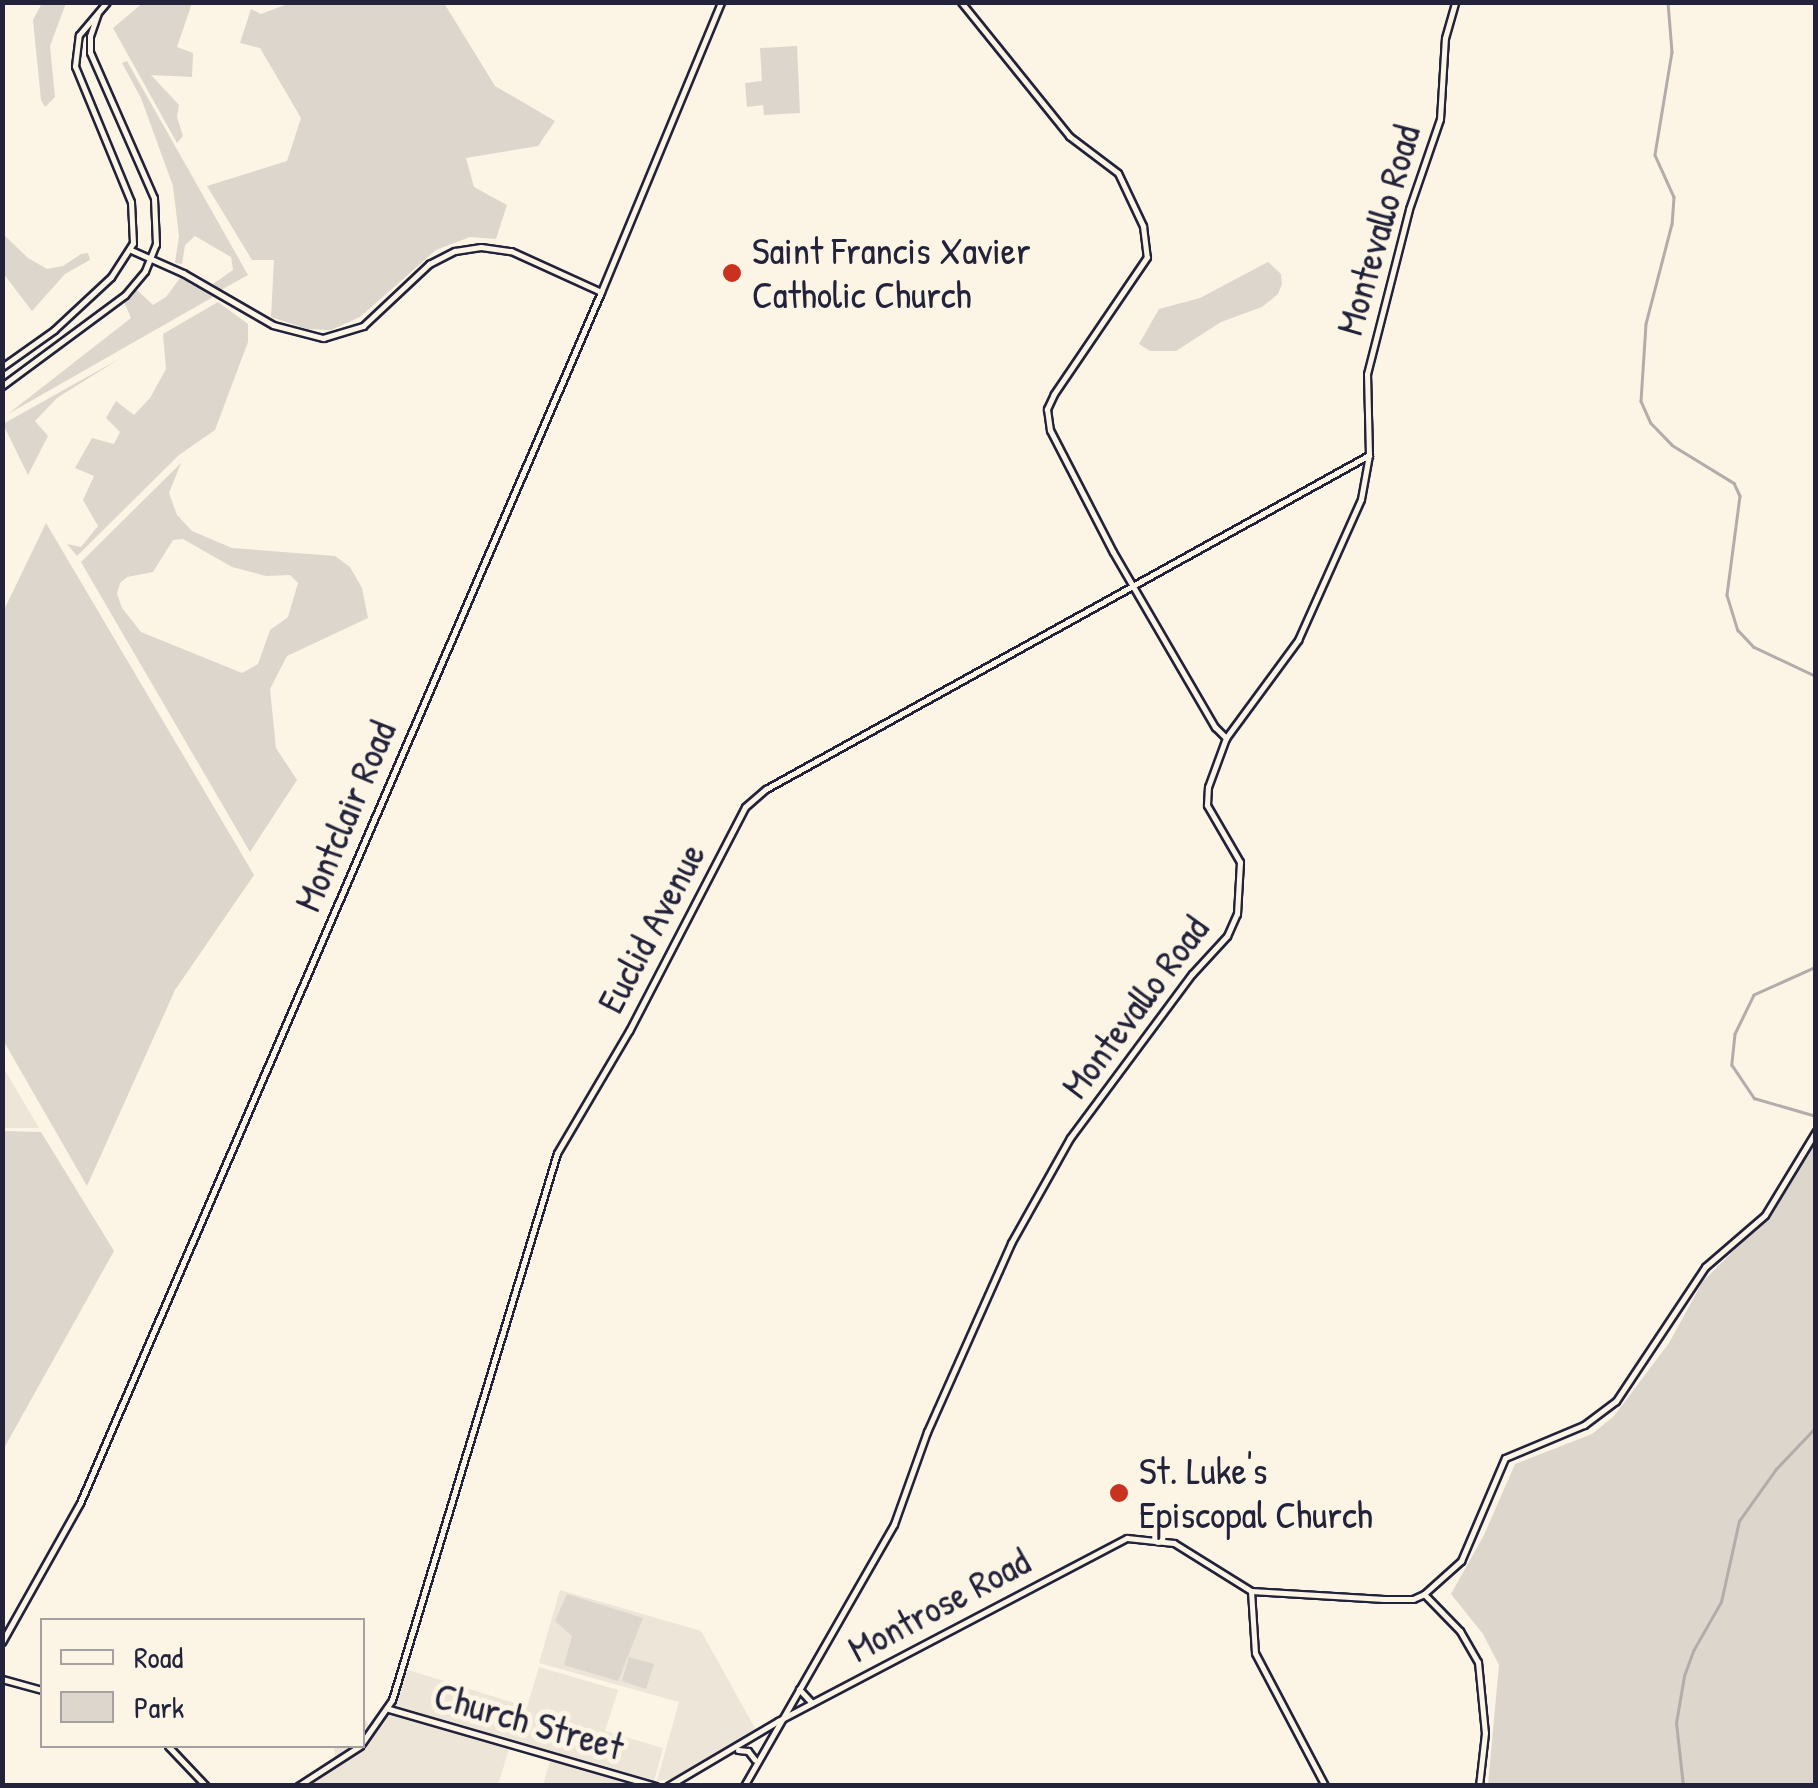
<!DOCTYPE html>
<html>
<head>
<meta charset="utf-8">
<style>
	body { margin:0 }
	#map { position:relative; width:1818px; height:1788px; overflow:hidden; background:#fcf5e5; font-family:"Patrick Hand",sans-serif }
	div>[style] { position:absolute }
	.built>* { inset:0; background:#ece5d8 }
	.green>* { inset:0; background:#dcd6cc }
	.stream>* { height:2.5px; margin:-1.25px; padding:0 1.25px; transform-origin:1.25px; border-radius:1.25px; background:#b2adab }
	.roads { filter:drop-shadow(2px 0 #22223b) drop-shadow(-2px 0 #22223b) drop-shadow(0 2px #22223b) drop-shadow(0 -2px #22223b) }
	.secondary>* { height:5px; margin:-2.5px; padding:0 2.5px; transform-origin:2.5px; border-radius:2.5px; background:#fcf5e5 }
	.dots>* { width:28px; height:28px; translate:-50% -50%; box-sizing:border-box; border:5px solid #fcf5e5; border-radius:50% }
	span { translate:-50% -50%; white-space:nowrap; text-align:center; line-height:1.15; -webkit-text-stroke:10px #fcf5e5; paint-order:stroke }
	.street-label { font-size:38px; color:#22223b }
	.poi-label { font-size:38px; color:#22223b }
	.left { translate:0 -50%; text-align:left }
	.frame { position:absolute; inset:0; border:5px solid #22223b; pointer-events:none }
	.legend { position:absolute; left:40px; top:1618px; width:325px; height:130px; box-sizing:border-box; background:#fcf5e5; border:2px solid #a5a1a1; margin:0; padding:12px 18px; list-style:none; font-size:30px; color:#22223b }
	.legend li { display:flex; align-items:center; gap:20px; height:50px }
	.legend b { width:50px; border:2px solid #a5a1a1 }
</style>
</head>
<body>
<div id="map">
	<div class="built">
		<i style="clip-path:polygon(3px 1067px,39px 1128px,3px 1128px)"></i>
		<i style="clip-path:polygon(560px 1590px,701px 1631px,756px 1730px,671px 1779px,657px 1781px,679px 1702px,539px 1663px)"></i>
		<i style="clip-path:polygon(539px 1667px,618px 1690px,605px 1731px,663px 1748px,653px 1785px,543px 1785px,551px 1758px,510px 1746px,498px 1785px,310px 1786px,307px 1781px,335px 1762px,334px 1746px,362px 1746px,363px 1717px,374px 1732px,392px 1700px,402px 1668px,527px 1707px)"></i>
	</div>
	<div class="green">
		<i style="clip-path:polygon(144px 2px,192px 3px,177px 47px,193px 53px,192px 77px,151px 75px,179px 105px,177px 117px,183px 136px,177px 143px,113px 28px)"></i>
		<i style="clip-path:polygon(293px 2px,444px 3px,495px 86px,555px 121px,538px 146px,466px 158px,474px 187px,507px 205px,496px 239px,470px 237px,436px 250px,360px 317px,331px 330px,307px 329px,271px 317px,274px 260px,252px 260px,207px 186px,287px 161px,301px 118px,260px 48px,240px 43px,251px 9px,261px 14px)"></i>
		<i style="clip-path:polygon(42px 3px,66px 3px,50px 46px,55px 97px,45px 107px,41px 100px,33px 20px)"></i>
		<i style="clip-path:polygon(797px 46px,800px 113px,764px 115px,763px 105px,747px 107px,745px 83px,762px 81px,760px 48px)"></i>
		<i style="clip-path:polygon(127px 61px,248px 275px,221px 290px,213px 284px,233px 270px,231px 257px,195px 236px,185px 245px,182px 264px,175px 263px,179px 236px,173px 186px,141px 98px,122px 63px)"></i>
		<i style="clip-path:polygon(3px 234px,28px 258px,47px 269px,63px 266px,81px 254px,88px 253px,90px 260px,65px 274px,32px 311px,3px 273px)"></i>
		<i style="clip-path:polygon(1268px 262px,1281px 274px,1282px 284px,1278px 294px,1262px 307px,1221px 322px,1176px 351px,1150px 351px,1139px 344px,1159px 309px,1200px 298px)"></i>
		<i style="clip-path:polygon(180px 278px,213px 297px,8px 414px,131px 318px,124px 302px,137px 290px,153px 305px,166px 297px)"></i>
		<i style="clip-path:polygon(218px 302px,248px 324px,248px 342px,215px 430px,179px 455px,77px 556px,67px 544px,81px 547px,98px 526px,83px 500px,94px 476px,75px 468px,92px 438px,114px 444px,120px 432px,106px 418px,116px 401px,134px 415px,150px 398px,166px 369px,163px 334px)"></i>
		<i style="clip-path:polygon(119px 359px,57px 398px,35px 421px,48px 436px,28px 475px,3px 424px)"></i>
		<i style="clip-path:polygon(evenodd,181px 463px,169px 493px,177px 515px,192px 531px,232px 548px,335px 556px,350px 567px,362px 588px,368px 618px,287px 656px,270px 689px,276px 748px,297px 780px,250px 852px,81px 562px,181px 463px,183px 539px,232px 567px,266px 576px,290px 575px,298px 583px,288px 617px,270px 630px,258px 664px,242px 673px,141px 632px,122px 608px,117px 594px,120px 583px,127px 577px,153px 572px,173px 540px,183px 539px)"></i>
		<i style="clip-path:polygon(46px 523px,254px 875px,175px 990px,87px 1186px,3px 1040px,3px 612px)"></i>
		<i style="clip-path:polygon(3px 1131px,41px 1132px,114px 1251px,3px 1450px)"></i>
		<i style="clip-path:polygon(1815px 1140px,1815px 1785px,1488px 1785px,1499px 1665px,1483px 1634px,1451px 1594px,1484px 1535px,1515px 1464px,1592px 1434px,1614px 1416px,1669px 1343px,1703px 1281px,1757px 1228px)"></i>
		<i style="clip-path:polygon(567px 1594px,643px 1618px,618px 1681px,564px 1665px,572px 1636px,555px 1621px)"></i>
		<i style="clip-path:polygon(629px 1657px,654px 1664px,646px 1689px,622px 1681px)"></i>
	</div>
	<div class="stream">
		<i style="left:1668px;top:2px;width:50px;rotate:85.4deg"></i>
		<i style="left:1672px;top:52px;width:104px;rotate:99.4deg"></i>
		<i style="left:1655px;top:155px;width:46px;rotate:65.7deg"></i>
		<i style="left:1674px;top:197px;width:27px;rotate:94deg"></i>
		<i style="left:1672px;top:224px;width:103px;rotate:104.6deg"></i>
		<i style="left:1646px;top:324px;width:77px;rotate:93.7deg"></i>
		<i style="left:1641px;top:401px;width:24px;rotate:66deg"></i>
		<i style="left:1651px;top:423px;width:30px;rotate:46deg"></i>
		<i style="left:1672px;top:445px;width:73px;rotate:31.5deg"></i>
		<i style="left:1734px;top:483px;width:14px;rotate:65deg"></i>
		<i style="left:1740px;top:496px;width:100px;rotate:97.5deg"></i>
		<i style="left:1727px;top:595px;width:37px;rotate:73deg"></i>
		<i style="left:1738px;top:630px;width:23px;rotate:47deg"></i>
		<i style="left:1754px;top:647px;width:68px;rotate:25.1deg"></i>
		<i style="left:1816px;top:967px;width:68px;rotate:155.7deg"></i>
		<i style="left:1754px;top:995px;width:43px;rotate:116deg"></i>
		<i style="left:1735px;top:1034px;width:31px;rotate:96deg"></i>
		<i style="left:1732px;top:1065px;width:40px;rotate:56deg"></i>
		<i style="left:1754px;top:1098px;width:65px;rotate:16.2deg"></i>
		<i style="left:1683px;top:1786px;width:63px;rotate:-96.3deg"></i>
		<i style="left:1676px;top:1723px;width:48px;rotate:-80.3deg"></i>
		<i style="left:1684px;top:1676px;width:27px;rotate:-70deg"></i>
		<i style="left:1693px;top:1651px;width:56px;rotate:-60.3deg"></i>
		<i style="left:1721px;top:1602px;width:83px;rotate:-77.5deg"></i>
		<i style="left:1739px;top:1521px;width:64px;rotate:-54.6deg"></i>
		<i style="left:1776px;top:1469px;width:58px;rotate:-46.4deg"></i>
	</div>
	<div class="roads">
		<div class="secondary">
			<i style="left:961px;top:2px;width:172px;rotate:51.1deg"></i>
			<i style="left:1069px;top:136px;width:61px;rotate:37.1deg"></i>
			<i style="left:1118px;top:173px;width:59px;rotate:64.7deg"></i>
			<i style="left:1143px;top:226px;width:31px;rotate:83deg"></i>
			<i style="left:1147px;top:257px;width:166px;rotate:124.2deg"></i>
			<i style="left:1054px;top:394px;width:17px;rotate:115deg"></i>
			<i style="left:1047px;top:409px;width:21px;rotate:82deg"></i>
			<i style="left:1050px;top:430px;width:137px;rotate:62.7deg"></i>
			<i style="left:1113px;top:552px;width:203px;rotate:59.8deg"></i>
			<i style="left:1215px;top:727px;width:16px;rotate:45deg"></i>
			<i style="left:131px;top:250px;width:57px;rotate:23.9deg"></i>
			<i style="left:183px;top:273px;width:104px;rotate:30deg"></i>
			<i style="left:273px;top:325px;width:52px;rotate:14.6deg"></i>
			<i style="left:323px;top:338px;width:42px;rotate:-16.7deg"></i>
			<i style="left:363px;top:326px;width:91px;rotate:-43.2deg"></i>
			<i style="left:429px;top:264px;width:29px;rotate:-27deg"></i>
			<i style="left:455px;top:251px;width:26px;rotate:-9deg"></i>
			<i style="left:481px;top:247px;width:30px;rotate:8deg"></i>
			<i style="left:511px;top:251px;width:99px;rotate:24.5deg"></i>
			<i style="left:2px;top:367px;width:64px;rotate:-35.4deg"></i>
			<i style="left:54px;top:330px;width:78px;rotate:-42.9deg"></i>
			<i style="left:111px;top:277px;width:40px;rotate:-57.1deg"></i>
			<i style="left:133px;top:243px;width:41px;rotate:-92.8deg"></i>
			<i style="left:131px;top:202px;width:147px;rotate:-112.4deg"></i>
			<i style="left:75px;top:66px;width:31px;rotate:-83deg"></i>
			<i style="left:79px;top:35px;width:43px;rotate:-49.7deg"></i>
			<i style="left:2px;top:386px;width:153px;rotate:-36.5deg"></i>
			<i style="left:125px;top:295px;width:31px;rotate:-50deg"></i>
			<i style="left:145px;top:271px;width:29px;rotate:-68deg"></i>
			<i style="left:156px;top:244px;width:46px;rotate:-92.5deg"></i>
			<i style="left:154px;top:198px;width:159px;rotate:-113.7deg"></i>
			<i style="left:90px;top:52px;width:16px;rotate:-90deg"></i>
			<i style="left:90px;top:36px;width:24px;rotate:-71deg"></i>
			<i style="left:1251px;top:1591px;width:62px;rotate:86.3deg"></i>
			<i style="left:1255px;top:1653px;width:150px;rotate:62.2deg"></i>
			<i style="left:1424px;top:1594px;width:52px;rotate:45.8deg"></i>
			<i style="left:1460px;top:1631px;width:36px;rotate:60deg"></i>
			<i style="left:1478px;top:1662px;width:71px;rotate:84.4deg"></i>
			<i style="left:1485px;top:1733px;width:53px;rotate:96.5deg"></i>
			<i style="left:2px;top:1642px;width:159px;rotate:-60.7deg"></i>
			<i style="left:80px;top:1503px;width:1318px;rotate:-66.72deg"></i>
			<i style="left:601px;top:292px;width:314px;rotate:-67.5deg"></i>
			<i style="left:2px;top:1679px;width:41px;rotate:15.4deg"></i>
			<i style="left:799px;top:1689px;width:19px;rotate:47deg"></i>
			<i style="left:389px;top:1709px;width:277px;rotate:16.1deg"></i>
			<i style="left:362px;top:1743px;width:52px;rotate:-55.1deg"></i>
			<i style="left:392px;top:1700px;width:571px;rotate:-73.21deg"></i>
			<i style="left:557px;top:1153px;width:142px;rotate:-59.5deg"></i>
			<i style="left:629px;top:1031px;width:252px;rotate:-62.6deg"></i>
			<i style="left:745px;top:807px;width:28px;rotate:-41deg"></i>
			<i style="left:766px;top:789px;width:689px;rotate:-28.98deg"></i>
			<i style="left:168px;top:1746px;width:55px;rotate:46.5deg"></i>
			<i style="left:738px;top:1750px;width:10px;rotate:6deg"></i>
			<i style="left:748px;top:1751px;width:11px;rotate:52deg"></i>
			<i style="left:298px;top:1786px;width:74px;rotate:-32.8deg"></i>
			<i style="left:668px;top:1786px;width:128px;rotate:-30.6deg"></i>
			<i style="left:778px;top:1721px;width:394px;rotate:-27.7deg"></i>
			<i style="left:1127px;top:1538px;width:47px;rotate:6.1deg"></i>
			<i style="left:1174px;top:1543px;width:91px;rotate:31.9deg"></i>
			<i style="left:1251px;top:1591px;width:133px;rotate:3.4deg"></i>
			<i style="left:1384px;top:1599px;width:29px"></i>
			<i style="left:1413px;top:1599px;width:12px;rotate:-24deg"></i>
			<i style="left:1424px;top:1594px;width:50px;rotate:-41.7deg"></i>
			<i style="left:1461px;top:1561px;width:112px;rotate:-66.9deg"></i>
			<i style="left:1505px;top:1458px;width:86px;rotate:-22.7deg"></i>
			<i style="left:1584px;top:1425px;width:40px;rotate:-37deg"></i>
			<i style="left:1616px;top:1401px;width:161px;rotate:-56.4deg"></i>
			<i style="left:1705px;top:1267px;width:79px;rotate:-40.9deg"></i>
			<i style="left:1765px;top:1215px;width:98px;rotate:-58.7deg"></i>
			<i style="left:744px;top:1786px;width:302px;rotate:-60.2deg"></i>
			<i style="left:894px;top:1524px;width:98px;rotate:-70.3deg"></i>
			<i style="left:927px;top:1432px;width:207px;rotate:-66deg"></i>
			<i style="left:1011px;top:1243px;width:120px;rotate:-60.7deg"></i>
			<i style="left:1070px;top:1138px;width:204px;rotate:-53.4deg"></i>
			<i style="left:1192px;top:974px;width:52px;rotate:-47.4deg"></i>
			<i style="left:1227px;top:936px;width:24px;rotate:-66deg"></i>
			<i style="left:1237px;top:914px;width:52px;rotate:-86.7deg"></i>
			<i style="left:1240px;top:862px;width:66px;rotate:-120.1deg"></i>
			<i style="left:1207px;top:805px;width:18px;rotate:-87deg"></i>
			<i style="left:1208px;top:787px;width:52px;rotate:-69.8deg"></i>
			<i style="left:1226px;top:738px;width:122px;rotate:-53.7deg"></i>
			<i style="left:1298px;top:640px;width:154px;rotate:-65.9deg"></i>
			<i style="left:1361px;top:499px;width:45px;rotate:-79.7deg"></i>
			<i style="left:1369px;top:455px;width:81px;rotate:-91.4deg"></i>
			<i style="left:1367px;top:374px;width:170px;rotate:-75.7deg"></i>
			<i style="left:1409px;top:209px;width:95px;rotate:-71deg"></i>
			<i style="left:1440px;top:119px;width:81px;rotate:-86.5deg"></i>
			<i style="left:1445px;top:38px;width:37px;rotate:-74deg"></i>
		</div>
	</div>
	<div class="dots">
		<i style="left:732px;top:273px;background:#c8321e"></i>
		<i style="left:1119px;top:1493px;background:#c8321e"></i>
	</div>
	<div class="street-label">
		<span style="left:1378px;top:230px;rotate:-74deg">Montevallo Road</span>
		<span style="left:345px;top:816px;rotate:-67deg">Montclair Road</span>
		<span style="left:651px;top:928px;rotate:-62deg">Euclid Avenue</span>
		<span style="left:1135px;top:1007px;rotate:-53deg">Montevallo Road</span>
		<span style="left:939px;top:1605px;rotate:-28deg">Montrose Road</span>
		<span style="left:529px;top:1721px;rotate:16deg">Church Street</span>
	</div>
	<div class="poi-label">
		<span class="left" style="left:752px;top:273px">Saint Francis Xavier<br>Catholic Church</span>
		<span class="left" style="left:1139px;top:1493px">St. Luke's<br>Episcopal Church</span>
	</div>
	<div class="frame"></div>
	<ul class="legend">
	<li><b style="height:12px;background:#fcf5e5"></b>Road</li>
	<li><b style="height:28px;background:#dcd6cc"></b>Park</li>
	</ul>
</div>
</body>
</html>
